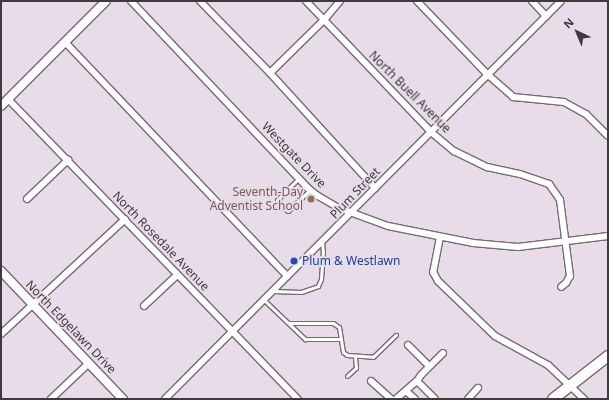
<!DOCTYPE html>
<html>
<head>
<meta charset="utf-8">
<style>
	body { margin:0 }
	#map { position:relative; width:609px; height:400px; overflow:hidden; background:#e8dce8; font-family:"Noto Sans",sans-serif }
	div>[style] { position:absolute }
	.roads { filter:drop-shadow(1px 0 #766b76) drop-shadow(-1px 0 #766b76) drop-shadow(0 1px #766b76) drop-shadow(0 -1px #766b76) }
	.service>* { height:3px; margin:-1.5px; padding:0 1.5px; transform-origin:1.5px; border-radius:1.5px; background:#fff }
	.minor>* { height:6px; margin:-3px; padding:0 3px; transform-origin:3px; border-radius:3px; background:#fff }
	.tertiary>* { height:8px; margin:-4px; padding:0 4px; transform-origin:4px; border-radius:4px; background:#fff }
	.primary>* { height:10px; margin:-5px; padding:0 5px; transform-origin:5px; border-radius:5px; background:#fff }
	.dots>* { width:11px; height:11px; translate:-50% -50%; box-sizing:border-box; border:2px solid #e8dce8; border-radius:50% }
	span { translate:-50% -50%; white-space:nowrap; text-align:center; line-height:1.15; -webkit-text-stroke:3.5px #e8dce8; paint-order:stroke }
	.street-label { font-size:12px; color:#3e393e }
	.education-label { font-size:12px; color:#785e54 }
	.right { translate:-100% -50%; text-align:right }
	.transit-label { font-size:12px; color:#164399 }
	.left { translate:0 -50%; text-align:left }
	.frame { position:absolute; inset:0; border:2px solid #3e393e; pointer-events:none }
	.north { position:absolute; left:557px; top:12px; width:40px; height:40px; -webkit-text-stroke:3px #e8dce8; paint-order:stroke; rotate:316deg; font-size:11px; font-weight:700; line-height:16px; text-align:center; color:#3e393e }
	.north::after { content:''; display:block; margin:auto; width:14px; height:18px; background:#3e393e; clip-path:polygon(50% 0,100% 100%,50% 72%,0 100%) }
</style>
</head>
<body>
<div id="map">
	<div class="roads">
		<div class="service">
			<i style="left:299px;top:178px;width:31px;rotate:135deg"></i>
			<i style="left:277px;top:200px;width:9px;rotate:49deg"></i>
			<i style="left:283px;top:207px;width:6px;rotate:39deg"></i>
			<i style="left:288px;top:211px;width:30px;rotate:-44deg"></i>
			<i style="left:274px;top:291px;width:27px;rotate:2deg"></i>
			<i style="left:301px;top:292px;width:18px;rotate:-19deg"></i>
			<i style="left:318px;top:286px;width:8px;rotate:-67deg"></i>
			<i style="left:321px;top:279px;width:27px;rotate:-86deg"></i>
			<i style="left:323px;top:252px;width:10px;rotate:-96deg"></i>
			<i style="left:264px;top:300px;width:57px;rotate:43.6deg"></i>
			<i style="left:305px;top:339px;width:36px"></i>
			<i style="left:289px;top:323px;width:44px"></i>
			<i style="left:333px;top:323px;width:7px;rotate:34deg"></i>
			<i style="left:339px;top:327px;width:25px;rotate:81deg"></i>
			<i style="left:343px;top:352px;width:5px;rotate:37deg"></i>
			<i style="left:347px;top:355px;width:26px;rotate:4deg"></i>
			<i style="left:373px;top:357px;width:32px;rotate:-44deg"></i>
			<i style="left:347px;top:376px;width:12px;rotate:-42deg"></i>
			<i style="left:356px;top:368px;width:12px;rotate:-95deg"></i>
		</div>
		<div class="minor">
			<i style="left:131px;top:1px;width:259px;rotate:46.6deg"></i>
			<i style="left:309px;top:189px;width:11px;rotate:38deg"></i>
			<i style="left:318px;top:196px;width:24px;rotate:30deg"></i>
			<i style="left:339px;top:208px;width:52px;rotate:20.2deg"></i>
			<i style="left:388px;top:226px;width:87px;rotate:11.3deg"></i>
			<i style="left:473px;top:243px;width:45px;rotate:5.1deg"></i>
			<i style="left:518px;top:247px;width:91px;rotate:-7deg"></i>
			<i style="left:200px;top:1px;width:100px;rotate:45.8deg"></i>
			<i style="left:270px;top:73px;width:156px;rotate:47.6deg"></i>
			<i style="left:306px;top:1px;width:181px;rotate:46.3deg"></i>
			<i style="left:431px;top:132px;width:30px;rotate:40deg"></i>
			<i style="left:454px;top:151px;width:37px;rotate:26deg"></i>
			<i style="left:487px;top:167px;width:34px;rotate:12deg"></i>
			<i style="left:520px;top:174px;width:31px;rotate:19deg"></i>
			<i style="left:549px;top:184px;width:19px;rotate:55deg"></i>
			<i style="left:560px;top:200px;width:77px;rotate:82.5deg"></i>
			<i style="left:570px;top:276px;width:8px;rotate:120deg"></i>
			<i style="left:566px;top:283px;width:6px;rotate:141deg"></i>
			<i style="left:417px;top:1px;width:101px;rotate:46.2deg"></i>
			<i style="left:487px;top:74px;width:35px;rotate:41deg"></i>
			<i style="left:513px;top:97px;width:51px;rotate:5.6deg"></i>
			<i style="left:564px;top:102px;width:25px;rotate:29deg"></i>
			<i style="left:586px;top:114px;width:31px;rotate:45deg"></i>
			<i style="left:532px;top:1px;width:21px;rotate:47deg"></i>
			<i style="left:65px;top:42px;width:323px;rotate:46.5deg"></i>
			<i style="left:270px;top:73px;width:76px;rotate:-44.5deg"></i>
			<i style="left:324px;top:20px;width:25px;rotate:-50deg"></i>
			<i style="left:8px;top:99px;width:417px;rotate:46deg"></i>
			<i style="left:27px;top:199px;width:57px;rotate:-43.6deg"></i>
			<i style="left:440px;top:237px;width:36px;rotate:101deg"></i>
			<i style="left:433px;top:272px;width:10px;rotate:61deg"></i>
			<i style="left:438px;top:281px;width:79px;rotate:44deg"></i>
			<i style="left:495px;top:336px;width:60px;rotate:28.7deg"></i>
			<i style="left:548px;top:365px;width:50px;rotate:43.4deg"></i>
			<i style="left:144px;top:306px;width:45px;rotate:-43.2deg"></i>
			<i style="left:1px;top:334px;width:169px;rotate:-42.8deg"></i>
			<i style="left:408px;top:345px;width:30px;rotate:45deg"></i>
			<i style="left:371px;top:381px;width:27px;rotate:42deg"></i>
			<i style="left:417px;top:381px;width:25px;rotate:45deg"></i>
			<i style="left:406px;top:391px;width:12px;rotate:42deg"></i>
			<i style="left:51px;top:399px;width:52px;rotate:-43.5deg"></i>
			<i style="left:165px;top:399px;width:561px;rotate:-45.14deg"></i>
			<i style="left:396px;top:399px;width:28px;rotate:-41deg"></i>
			<i style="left:417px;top:381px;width:7px;rotate:-56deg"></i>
			<i style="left:421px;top:375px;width:31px;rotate:-45deg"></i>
			<i style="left:468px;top:399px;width:15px;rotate:-48deg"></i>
		</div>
		<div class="tertiary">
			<i style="left:1px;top:106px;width:148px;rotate:-45deg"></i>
			<i style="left:1px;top:271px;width:177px;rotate:46.4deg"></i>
		</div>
		<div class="primary">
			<i style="left:553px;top:399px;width:70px;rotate:-38deg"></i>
		</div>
	</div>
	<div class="dots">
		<i style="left:311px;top:199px;background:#8d6e63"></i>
		<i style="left:294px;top:261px;background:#1a4fb4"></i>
	</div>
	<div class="street-label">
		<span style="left:410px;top:92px;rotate:45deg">North Buell Avenue</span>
		<span style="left:294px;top:155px;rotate:46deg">Westgate Drive</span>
		<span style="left:355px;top:193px;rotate:-46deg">Plum Street</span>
		<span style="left:161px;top:241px;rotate:46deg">North Rosedale Avenue</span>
		<span style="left:71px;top:327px;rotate:46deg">North Edgelawn Drive</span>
	</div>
	<div class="education-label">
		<span class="right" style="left:303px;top:199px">Seventh-Day<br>Adventist School</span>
	</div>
	<div class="transit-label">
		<span class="left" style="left:302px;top:261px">Plum &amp; Westlawn</span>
	</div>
	<div class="frame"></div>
	<div class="north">N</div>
</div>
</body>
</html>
